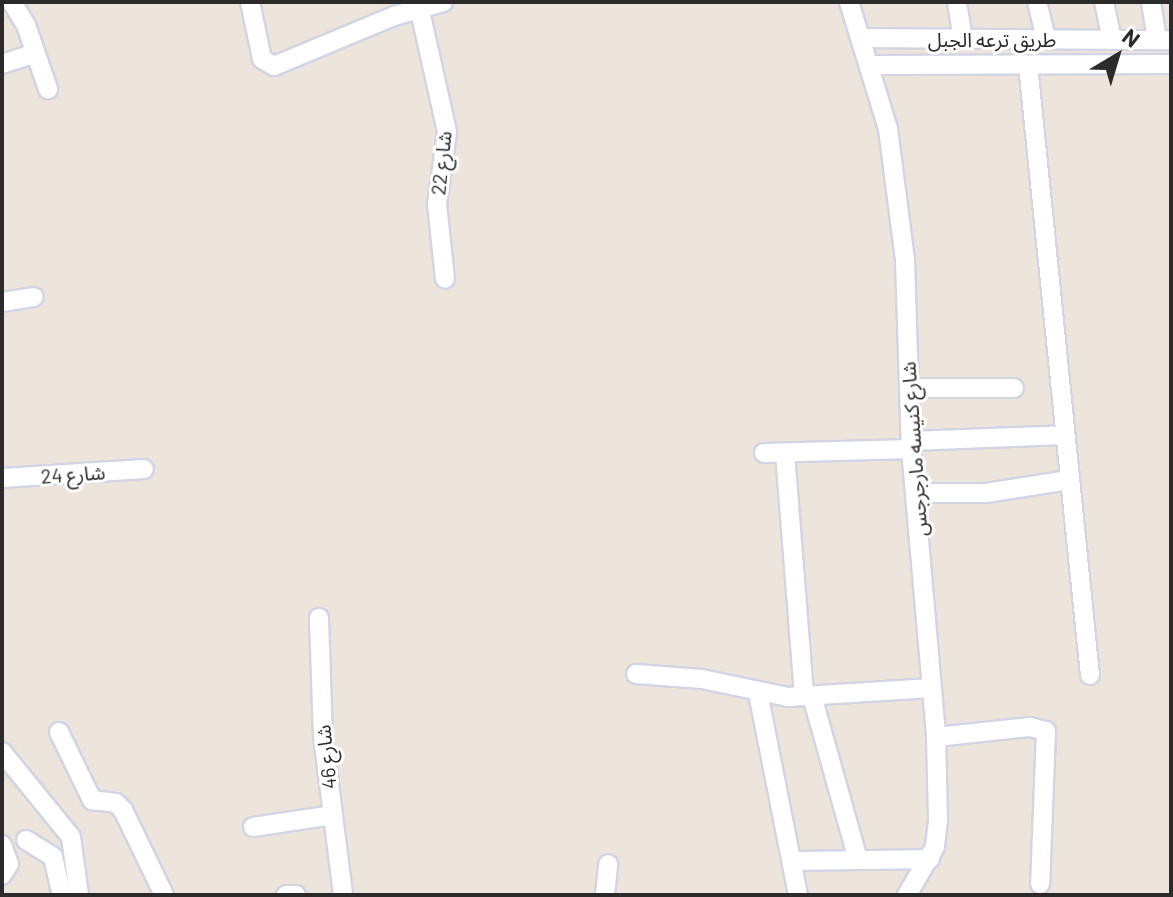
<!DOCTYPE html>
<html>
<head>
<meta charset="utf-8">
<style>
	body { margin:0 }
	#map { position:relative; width:1173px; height:897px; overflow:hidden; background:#ede5dc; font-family:Barlow,"Noto Sans Arabic",sans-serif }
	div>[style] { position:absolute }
	.roads { filter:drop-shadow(2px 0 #d1d5e4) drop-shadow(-2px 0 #d1d5e4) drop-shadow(0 2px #d1d5e4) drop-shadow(0 -2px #d1d5e4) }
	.minor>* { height:18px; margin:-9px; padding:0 9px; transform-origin:9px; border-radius:9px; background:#fff }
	span { translate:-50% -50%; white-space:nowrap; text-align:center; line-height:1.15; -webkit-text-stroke:6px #fff; paint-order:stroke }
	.street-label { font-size:20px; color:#2b2b2b }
	.frame { position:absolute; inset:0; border:4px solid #2b2b2b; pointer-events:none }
	.north { position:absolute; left:1077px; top:16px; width:80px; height:80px; -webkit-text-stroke:6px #fff; paint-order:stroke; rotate:38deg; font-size:22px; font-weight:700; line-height:32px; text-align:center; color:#2b2b2b }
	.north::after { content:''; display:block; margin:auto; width:28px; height:36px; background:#2b2b2b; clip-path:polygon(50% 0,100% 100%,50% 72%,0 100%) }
</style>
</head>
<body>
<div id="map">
	<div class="roads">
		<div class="minor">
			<i style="left:12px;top:2px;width:27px;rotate:59deg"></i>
			<i style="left:26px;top:25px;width:68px;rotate:71deg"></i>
			<i style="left:250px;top:2px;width:58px;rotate:78.1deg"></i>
			<i style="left:262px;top:59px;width:14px;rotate:30deg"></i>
			<i style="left:274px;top:66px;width:130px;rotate:-22.6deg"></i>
			<i style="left:394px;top:16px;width:51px;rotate:-15.9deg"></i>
			<i style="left:418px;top:2px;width:133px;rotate:77.4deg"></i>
			<i style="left:447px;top:132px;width:73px;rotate:97.9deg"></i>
			<i style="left:437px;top:204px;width:75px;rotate:83.9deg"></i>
			<i style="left:849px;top:2px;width:133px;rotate:72.9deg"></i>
			<i style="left:888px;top:129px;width:132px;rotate:82.6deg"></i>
			<i style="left:905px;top:260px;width:189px;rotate:88.2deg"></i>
			<i style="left:911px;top:449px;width:289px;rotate:85deg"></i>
			<i style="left:936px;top:737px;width:84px;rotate:88.6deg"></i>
			<i style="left:938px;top:821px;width:26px;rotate:97deg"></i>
			<i style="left:935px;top:847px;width:56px;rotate:120.3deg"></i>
			<i style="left:957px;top:2px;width:37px;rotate:81deg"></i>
			<i style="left:1037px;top:2px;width:38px;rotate:76deg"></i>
			<i style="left:1104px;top:2px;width:38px;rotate:78deg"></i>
			<i style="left:1151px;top:2px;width:38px;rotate:81deg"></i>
			<i style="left:861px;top:38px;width:310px;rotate:0.4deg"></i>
			<i style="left:2px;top:64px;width:35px;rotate:-18deg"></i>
			<i style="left:872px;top:65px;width:299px;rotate:-0.2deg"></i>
			<i style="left:1028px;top:65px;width:613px;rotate:84.2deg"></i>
			<i style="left:2px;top:302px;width:32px;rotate:-9deg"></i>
			<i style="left:909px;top:388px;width:105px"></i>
			<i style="left:911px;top:441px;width:153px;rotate:-2.2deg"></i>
			<i style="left:764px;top:453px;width:147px;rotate:-1.6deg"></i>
			<i style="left:785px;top:453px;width:244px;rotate:85.5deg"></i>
			<i style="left:2px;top:478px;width:142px;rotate:-3.6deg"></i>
			<i style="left:915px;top:493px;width:71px"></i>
			<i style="left:986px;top:493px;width:84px;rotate:-8.9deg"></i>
			<i style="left:319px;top:618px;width:118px;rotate:88.1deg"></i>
			<i style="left:323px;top:736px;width:160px;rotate:82.8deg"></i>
			<i style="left:636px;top:674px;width:66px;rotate:4.3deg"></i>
			<i style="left:702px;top:679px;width:88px;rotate:11.8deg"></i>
			<i style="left:788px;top:697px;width:144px;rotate:-3.6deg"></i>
			<i style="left:758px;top:693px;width:206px;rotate:78.8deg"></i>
			<i style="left:812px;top:696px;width:170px;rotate:74.3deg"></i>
			<i style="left:59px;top:732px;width:76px;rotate:64.1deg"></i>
			<i style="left:92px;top:800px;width:24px;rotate:7deg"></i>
			<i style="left:116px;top:803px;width:10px;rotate:45deg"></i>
			<i style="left:123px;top:810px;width:94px;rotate:64.2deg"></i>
			<i style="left:936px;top:737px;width:95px;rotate:-6.1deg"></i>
			<i style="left:1030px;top:727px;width:16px;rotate:14deg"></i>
			<i style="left:1046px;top:731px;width:153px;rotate:92.2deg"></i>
			<i style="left:2px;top:752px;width:109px;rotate:50.9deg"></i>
			<i style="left:71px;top:837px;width:59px;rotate:82.1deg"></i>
			<i style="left:253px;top:827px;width:80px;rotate:-8.6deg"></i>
			<i style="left:26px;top:840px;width:32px;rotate:32deg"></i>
			<i style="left:53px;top:857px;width:39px;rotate:77deg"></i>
			<i style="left:792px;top:861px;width:138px;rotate:-0.8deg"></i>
			<i style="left:2px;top:875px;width:13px;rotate:-58deg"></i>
			<i style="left:9px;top:864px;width:20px;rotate:-110deg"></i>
			<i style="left:286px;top:895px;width:10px"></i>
			<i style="left:605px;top:895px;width:31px;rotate:-84deg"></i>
		</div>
	</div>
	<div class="street-label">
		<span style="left:992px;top:39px">طريق ترعه الجبل</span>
		<span style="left:441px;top:163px;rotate:-84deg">شارع 22</span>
		<span style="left:914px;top:449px;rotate:-94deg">شارع كنيسه مارجرجس</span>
		<span style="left:73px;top:474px;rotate:-4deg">شارع 24</span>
		<span style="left:326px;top:757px;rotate:-96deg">شارع 46</span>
	</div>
	<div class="frame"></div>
	<div class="north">N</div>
</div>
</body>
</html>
